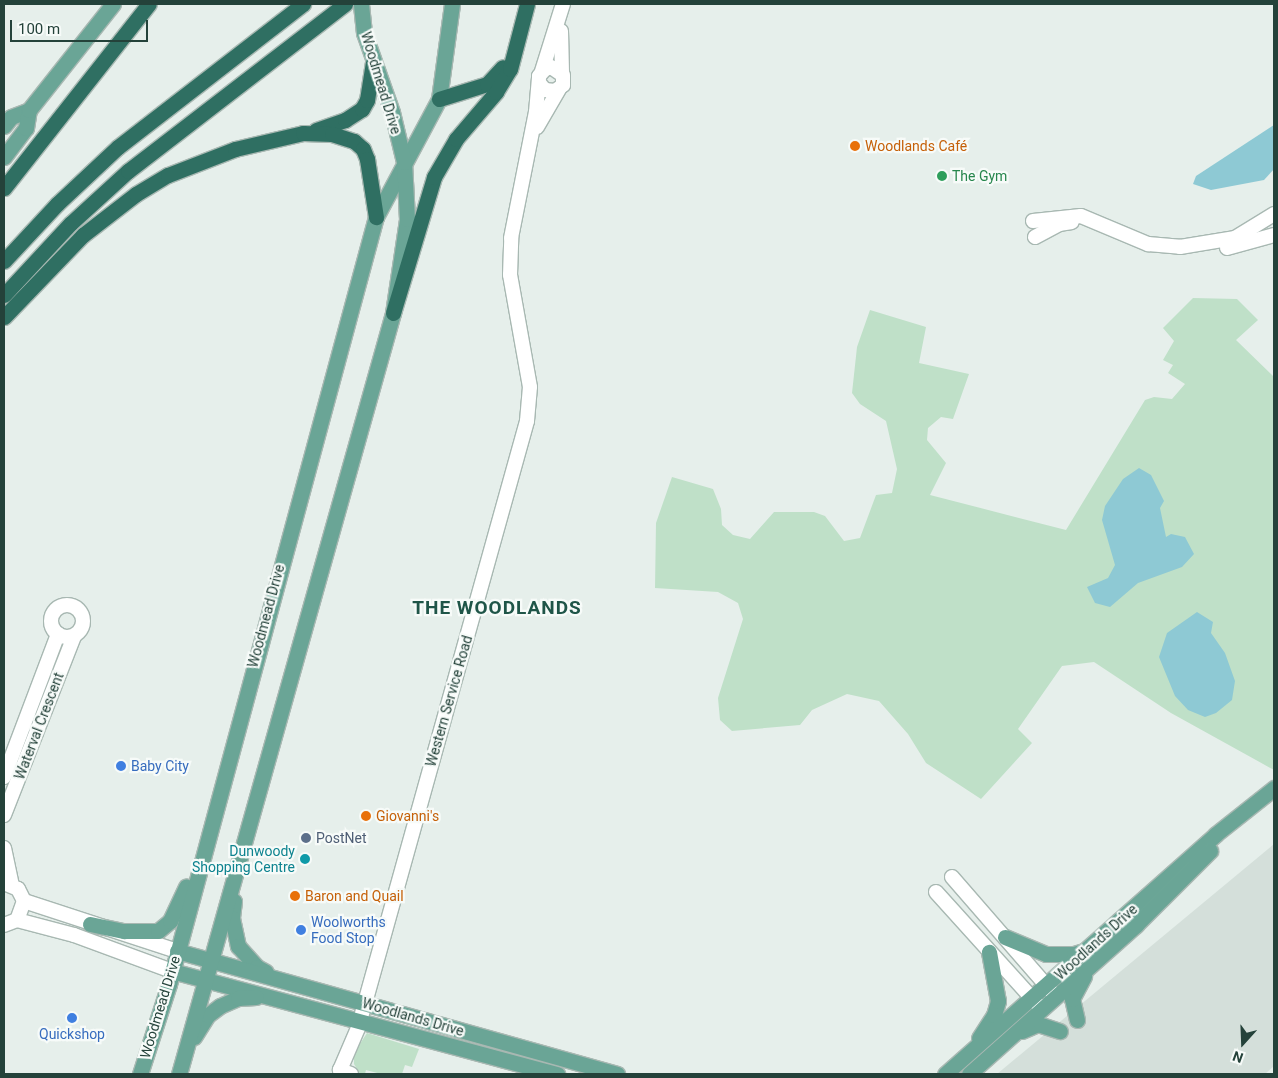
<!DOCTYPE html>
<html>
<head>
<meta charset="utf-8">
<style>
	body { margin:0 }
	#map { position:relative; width:1278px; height:1078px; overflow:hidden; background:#e6efeb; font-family:Roboto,sans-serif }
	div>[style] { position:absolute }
	.built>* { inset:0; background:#d4dfda }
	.green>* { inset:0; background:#bfe0c8 }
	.water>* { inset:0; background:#8ec9d4 }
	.roads { filter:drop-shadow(1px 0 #a8b8b2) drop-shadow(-1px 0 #a8b8b2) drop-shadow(0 1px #a8b8b2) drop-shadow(0 -1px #a8b8b2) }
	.minor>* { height:14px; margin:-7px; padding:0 7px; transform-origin:7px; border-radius:7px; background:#fff }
	.minor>.ring { margin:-7px; padding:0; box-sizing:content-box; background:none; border:14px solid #fff; border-radius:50% }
	.major>* { height:15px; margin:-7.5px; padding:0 7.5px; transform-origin:7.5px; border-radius:7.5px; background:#6aa596 }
	.highway>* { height:15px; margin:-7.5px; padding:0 7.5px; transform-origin:7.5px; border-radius:7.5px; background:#2f6f62 }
	.dots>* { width:14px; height:14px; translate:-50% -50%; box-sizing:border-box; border:2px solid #f7fbf9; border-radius:50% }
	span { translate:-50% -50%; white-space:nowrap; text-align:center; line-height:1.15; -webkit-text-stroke:4.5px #f7fbf9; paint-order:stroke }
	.street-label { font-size:14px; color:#24423a }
	.food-label { font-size:14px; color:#c56008 }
	.left { translate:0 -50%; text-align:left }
	.leisure-label { font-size:14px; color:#27864d }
	.shop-label { font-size:14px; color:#366cbe }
	.service-label { font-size:14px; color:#4e5e75 }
	.culture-label { font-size:14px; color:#0d838f }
	.right { translate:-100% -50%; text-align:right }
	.district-label { font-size:19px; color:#1f5548; font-weight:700; letter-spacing:1px }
	.frame { position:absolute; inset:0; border:5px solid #24423a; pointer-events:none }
	.north { position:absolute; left:1218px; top:1018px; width:50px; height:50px; -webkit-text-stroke:4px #f7fbf9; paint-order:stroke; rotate:200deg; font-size:14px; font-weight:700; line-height:20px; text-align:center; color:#24423a }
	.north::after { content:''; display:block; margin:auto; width:18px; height:22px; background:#24423a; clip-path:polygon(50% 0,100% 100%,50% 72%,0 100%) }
	.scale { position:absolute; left:10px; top:20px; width:138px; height:22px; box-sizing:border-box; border:2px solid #24423a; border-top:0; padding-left:6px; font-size:15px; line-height:18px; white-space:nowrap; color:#24423a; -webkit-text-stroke:4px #f7fbf9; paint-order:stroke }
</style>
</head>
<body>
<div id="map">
	<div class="built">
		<i style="clip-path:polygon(1274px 844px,1274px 1066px,1265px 1074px,997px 1074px)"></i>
	</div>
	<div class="green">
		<i style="clip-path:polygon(1193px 298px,1237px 299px,1258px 320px,1236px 340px,1274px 377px,1274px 770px,1171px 713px,1094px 662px,1062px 666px,1018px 729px,1032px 743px,981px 799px,926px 763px,908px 734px,879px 701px,847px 694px,812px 710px,800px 725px,732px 731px,720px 720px,718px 698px,743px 619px,738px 603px,718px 592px,655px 588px,656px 523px,672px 477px,713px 489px,721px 509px,722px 525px,733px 535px,750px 539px,774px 512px,814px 512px,825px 516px,844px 541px,860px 538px,876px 495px,892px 493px,897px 469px,886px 421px,860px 404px,852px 393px,857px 347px,870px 310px,926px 327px,919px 363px,969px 374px,953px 419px,941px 417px,928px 428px,927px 440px,946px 463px,930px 495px,1066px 530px,1145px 400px,1154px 397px,1172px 399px,1185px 384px,1168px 373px,1173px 365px,1163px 360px,1174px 341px,1163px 328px)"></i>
		<i style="clip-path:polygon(367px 1033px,419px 1049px,412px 1067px,405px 1065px,402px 1074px,381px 1074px,366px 1070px,365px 1074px,360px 1074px,354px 1064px,354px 1053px)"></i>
	</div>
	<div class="water">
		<i style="clip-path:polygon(1274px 125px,1274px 169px,1264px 180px,1211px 190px,1193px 184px,1196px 176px)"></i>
		<i style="clip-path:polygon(1139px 468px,1151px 475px,1164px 501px,1160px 508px,1166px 537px,1171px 534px,1185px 537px,1194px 554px,1182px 567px,1138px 583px,1110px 607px,1095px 603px,1087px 587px,1108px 578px,1115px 565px,1102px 520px,1105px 506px,1123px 479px)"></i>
		<i style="clip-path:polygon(1197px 612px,1213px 622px,1211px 633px,1225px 653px,1235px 681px,1232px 700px,1216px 713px,1205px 717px,1188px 710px,1175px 696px,1159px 657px,1167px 633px)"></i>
	</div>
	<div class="roads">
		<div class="minor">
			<i style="left:561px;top:31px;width:42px;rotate:88.6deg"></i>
			<i style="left:542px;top:71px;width:70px;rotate:-72.6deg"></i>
			<i style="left:537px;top:127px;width:44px;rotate:-59.9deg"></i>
			<i style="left:1033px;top:221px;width:48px;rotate:-5.9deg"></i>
			<i style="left:1081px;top:216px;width:73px;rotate:22.7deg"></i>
			<i style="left:1148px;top:244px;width:32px;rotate:5deg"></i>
			<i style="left:1180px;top:247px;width:56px;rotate:-9.3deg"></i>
			<i style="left:1235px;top:238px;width:46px;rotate:-31.6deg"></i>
			<i style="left:1035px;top:237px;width:27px;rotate:-28deg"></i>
			<i style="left:1059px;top:224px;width:13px;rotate:-9deg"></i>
			<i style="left:1227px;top:248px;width:49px;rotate:-15.5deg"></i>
			<i class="ring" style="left:51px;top:605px;width:18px;height:18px"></i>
			<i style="left:4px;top:777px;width:153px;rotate:-69.3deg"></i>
			<i style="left:4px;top:815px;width:192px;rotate:-68.6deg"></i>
			<i style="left:4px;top:848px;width:38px;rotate:78deg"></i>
			<i style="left:952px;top:877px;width:154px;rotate:49deg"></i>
			<i style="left:4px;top:883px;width:15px;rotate:23deg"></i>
			<i style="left:18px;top:889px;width:13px;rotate:63deg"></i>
			<i style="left:24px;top:901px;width:20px;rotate:110deg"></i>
			<i style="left:17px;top:920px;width:14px;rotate:159deg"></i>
			<i style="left:936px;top:892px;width:154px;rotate:47.9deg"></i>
			<i style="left:24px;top:901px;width:161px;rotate:18.1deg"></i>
			<i style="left:17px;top:920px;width:59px;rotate:14.7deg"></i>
			<i style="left:74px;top:935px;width:104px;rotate:20.2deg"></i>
			<i style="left:351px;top:1074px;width:12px;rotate:-160deg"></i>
			<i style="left:340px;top:1070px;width:46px;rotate:-66.8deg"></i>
			<i style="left:358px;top:1028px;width:630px;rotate:-74.44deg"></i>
			<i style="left:527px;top:421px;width:34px;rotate:-85deg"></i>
			<i style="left:530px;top:387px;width:114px;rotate:-100.1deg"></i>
			<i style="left:510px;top:275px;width:37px;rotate:-88deg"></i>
			<i style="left:511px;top:238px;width:128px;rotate:-78.8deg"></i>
			<i style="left:536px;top:112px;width:36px;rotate:-85deg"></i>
			<i style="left:539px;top:76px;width:9px;rotate:-49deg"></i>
			<i style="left:545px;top:69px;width:6px;rotate:-18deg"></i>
			<i style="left:551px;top:67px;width:14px;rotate:34deg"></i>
			<i style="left:563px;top:75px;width:10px;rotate:90deg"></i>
			<i style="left:563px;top:85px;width:10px;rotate:143deg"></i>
			<i style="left:555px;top:91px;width:10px;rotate:-174deg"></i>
			<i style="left:545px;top:90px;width:9px;rotate:-131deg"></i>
		</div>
		<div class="major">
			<i style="left:4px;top:126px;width:11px;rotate:-52deg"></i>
			<i style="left:11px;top:117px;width:19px;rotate:-21deg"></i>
			<i style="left:4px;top:157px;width:36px;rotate:-53deg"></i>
			<i style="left:26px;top:128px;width:18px;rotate:-81deg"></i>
			<i style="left:29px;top:110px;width:135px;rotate:-51.6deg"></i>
			<i style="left:234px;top:901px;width:17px;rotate:97deg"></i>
			<i style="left:232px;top:918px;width:29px;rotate:78deg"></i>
			<i style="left:238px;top:946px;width:28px;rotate:48deg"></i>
			<i style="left:257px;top:967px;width:10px;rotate:29deg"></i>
			<i style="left:90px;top:924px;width:35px;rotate:12deg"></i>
			<i style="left:124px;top:931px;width:34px"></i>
			<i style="left:158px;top:931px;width:16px;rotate:-40deg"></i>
			<i style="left:170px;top:921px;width:38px;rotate:-65deg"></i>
			<i style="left:1005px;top:937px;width:44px;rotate:22.5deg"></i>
			<i style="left:1046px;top:954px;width:28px"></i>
			<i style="left:1074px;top:954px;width:14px;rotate:-17deg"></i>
			<i style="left:177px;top:951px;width:457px;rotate:15.6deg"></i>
			<i style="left:172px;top:971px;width:399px;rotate:15deg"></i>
			<i style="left:1077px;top:1020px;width:22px;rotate:-103deg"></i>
			<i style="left:1072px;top:999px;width:26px;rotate:-62deg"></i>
			<i style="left:1022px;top:1031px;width:17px;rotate:-24deg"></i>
			<i style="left:1038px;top:1024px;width:23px;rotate:18deg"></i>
			<i style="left:194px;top:1037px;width:26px;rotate:-58deg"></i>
			<i style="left:208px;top:1015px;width:15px;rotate:-37deg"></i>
			<i style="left:220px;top:1006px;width:20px;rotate:-24deg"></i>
			<i style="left:238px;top:998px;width:18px;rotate:-3deg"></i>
			<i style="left:979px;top:1038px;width:27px;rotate:-57deg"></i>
			<i style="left:994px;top:1015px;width:15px;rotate:-74deg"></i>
			<i style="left:998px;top:1001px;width:50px;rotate:-100.4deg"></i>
			<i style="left:140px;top:1074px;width:95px;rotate:-72.1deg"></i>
			<i style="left:169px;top:984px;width:794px;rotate:-74.9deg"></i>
			<i style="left:376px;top:217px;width:134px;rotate:-61.9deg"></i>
			<i style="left:439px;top:99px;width:96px;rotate:-82.2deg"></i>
			<i style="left:179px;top:1074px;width:791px;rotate:-74.29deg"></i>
			<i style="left:393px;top:313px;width:95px;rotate:-81.5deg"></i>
			<i style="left:407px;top:219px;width:57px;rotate:-93deg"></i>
			<i style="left:404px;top:162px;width:51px;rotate:-103.5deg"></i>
			<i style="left:392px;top:112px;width:84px;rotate:-109.5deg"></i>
			<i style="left:364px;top:33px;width:29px;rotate:-96deg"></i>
			<i style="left:945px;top:1074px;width:362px;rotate:-41.5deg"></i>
			<i style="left:1216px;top:834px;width:74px;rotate:-38.4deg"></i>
			<i style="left:969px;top:1074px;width:224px;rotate:-41.7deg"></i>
			<i style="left:1136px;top:925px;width:105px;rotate:-45deg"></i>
		</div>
		<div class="highway">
			<i style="left:439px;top:99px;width:50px;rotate:-17.4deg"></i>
			<i style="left:487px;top:84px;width:23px;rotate:-47deg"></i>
			<i style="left:316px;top:130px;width:31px;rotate:-19deg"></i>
			<i style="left:345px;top:120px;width:20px;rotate:-33deg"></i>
			<i style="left:362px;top:109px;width:10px;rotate:-61deg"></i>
			<i style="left:367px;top:100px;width:37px;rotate:-81deg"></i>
			<i style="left:4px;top:188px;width:234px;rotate:-51.8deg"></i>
			<i style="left:4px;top:261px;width:78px;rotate:-47.1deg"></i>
			<i style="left:57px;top:204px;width:83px;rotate:-43.1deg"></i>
			<i style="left:118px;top:147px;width:234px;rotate:-37.7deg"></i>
			<i style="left:4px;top:295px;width:98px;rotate:-47.1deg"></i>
			<i style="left:71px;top:223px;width:77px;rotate:-42.4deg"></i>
			<i style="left:128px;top:171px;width:274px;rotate:-37.6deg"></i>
			<i style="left:393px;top:313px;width:142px;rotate:-73.2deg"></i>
			<i style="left:434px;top:177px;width:44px;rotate:-59.9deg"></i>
			<i style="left:456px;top:139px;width:62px;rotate:-49.6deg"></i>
			<i style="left:496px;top:92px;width:27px;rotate:-59deg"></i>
			<i style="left:510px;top:69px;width:67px;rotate:-75.3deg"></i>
			<i style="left:4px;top:317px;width:114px;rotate:-46.1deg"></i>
			<i style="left:83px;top:235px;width:67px;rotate:-37.7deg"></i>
			<i style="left:136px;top:194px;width:37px;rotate:-31deg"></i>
			<i style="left:168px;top:175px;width:72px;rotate:-21.2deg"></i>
			<i style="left:235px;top:149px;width:70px;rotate:-13.2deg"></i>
			<i style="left:303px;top:133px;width:29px;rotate:2deg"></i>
			<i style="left:332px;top:134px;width:23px;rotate:18deg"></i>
			<i style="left:354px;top:141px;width:12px;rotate:42deg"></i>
			<i style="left:363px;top:149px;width:11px;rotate:68deg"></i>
			<i style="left:367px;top:159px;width:59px;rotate:81.2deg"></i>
		</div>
	</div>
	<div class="dots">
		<i style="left:855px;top:146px;background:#e8710a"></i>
		<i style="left:942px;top:176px;background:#2e9e5b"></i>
		<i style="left:121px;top:766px;background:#3f7fe0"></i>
		<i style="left:366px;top:816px;background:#e8710a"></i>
		<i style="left:306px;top:838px;background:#5c6f8a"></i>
		<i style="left:305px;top:859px;background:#0f9aa8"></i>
		<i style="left:295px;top:896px;background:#e8710a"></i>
		<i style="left:301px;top:930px;background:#3f7fe0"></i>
		<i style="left:72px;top:1018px;background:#3f7fe0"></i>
	</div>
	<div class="street-label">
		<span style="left:381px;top:83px;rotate:73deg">Woodmead Drive</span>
		<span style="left:266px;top:616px;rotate:-75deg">Woodmead Drive</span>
		<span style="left:449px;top:701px;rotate:-74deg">Western Service Road</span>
		<span style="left:39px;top:726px;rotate:-69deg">Waterval Crescent</span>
		<span style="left:1096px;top:942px;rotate:-42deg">Woodlands Drive</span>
		<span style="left:160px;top:1007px;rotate:-73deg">Woodmead Drive</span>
		<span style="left:413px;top:1017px;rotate:16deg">Woodlands Drive</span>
	</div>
	<div class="food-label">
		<span class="left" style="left:865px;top:146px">Woodlands Café</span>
		<span class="left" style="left:376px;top:816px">Giovanni's</span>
		<span class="left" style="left:305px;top:896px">Baron and Quail</span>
	</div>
	<div class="leisure-label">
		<span class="left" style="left:952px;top:176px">The Gym</span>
	</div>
	<div class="shop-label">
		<span class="left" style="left:131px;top:766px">Baby City</span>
		<span class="left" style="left:311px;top:930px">Woolworths<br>Food Stop</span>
		<span style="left:72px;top:1034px">Quickshop</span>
	</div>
	<div class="service-label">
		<span class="left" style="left:316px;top:838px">PostNet</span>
	</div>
	<div class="culture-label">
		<span class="right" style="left:295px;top:859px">Dunwoody<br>Shopping Centre</span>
	</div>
	<div class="district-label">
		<span style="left:497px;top:608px">THE WOODLANDS</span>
	</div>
	<div class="frame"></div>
	<div class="north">N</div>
	<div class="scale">100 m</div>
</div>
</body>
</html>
